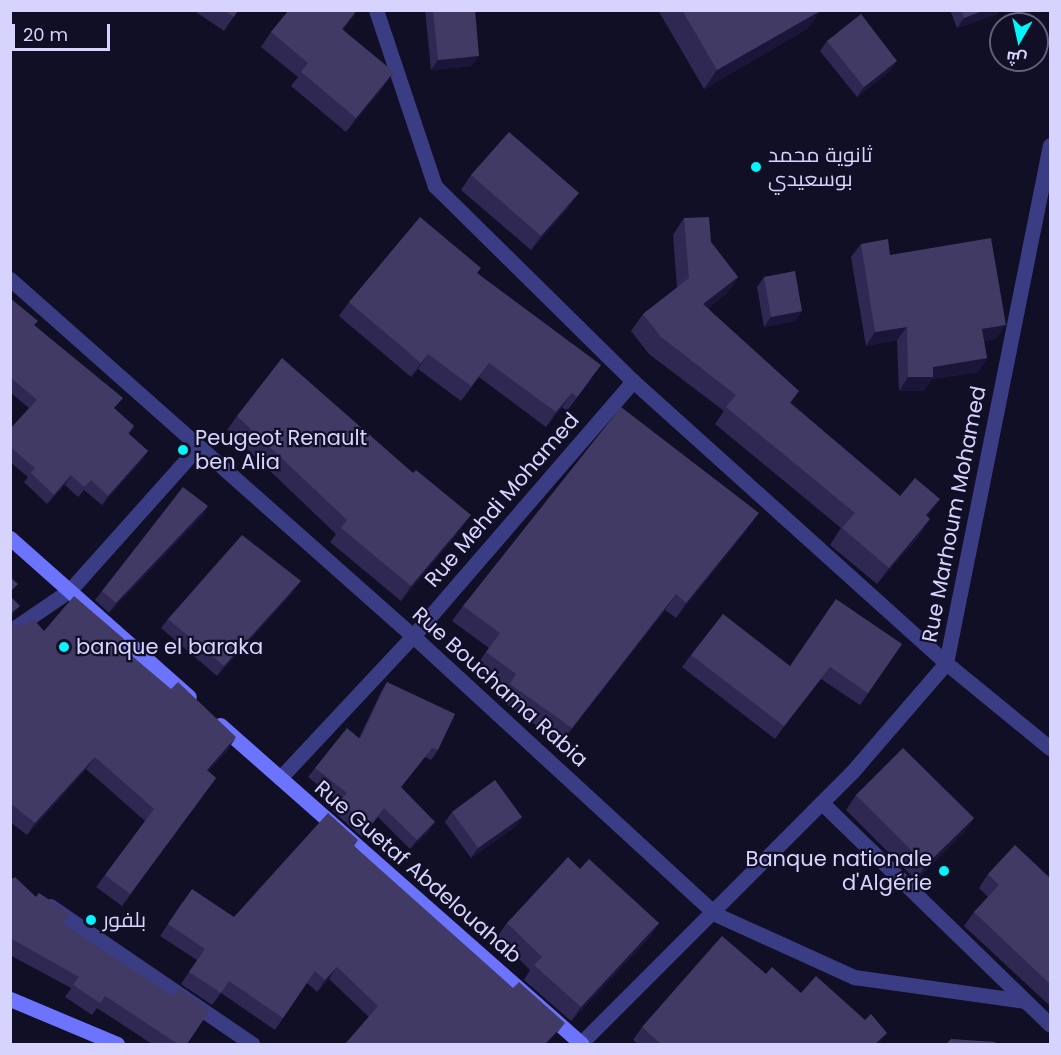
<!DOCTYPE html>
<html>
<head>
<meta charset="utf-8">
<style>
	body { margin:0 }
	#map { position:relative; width:1061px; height:1055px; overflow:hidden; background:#110f25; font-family:Poppins,Cairo,sans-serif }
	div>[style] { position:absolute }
	.street>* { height:15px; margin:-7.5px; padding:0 7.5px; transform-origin:7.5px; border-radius:7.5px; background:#3b3d84 }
	.secondary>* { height:15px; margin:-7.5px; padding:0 7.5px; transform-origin:7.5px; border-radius:7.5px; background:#6c73fd }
	.wall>* { inset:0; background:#2e2853 }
	.shaded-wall>* { inset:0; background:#1b1639 }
	.building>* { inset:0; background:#403a65 }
	.dots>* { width:16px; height:16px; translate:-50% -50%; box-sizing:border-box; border:3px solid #110f25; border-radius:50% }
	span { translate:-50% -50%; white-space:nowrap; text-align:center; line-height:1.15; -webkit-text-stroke:4.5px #110f25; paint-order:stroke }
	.poi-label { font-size:21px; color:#d6d4fe }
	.left { translate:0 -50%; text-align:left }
	.right { translate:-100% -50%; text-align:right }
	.street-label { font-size:21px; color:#d6d4fe }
	.frame { position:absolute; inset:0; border:12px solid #d6d4fe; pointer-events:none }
	.north { position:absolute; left:989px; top:12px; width:60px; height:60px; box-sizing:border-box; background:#110f25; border:2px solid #605e7c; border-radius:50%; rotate:189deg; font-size:16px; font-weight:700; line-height:24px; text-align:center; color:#d6d4fe }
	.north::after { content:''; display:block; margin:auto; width:21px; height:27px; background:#03f4fb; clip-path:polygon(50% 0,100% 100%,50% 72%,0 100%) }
	.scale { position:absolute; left:12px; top:24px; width:98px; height:27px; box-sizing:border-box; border:3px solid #d6d4fe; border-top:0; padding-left:8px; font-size:18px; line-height:21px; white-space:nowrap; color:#d6d4fe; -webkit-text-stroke:4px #110f25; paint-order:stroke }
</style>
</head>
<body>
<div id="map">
	<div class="street">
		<i style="left:376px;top:10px;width:186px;rotate:71.5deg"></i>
		<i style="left:435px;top:186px;width:278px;rotate:44.6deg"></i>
		<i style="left:633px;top:381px;width:421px;rotate:42deg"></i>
		<i style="left:946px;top:663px;width:134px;rotate:39.3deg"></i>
		<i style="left:10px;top:279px;width:538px;rotate:41.54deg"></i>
		<i style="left:413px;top:636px;width:410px;rotate:42.6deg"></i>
		<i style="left:715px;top:914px;width:153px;rotate:24.4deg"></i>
		<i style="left:854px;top:977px;width:172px;rotate:8deg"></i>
		<i style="left:10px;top:631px;width:73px;rotate:-34.3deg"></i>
		<i style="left:70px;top:590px;width:189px;rotate:-48.2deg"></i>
		<i style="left:280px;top:778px;width:195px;rotate:-46.9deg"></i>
		<i style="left:413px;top:636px;width:337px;rotate:-49.2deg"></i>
		<i style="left:822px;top:803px;width:318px;rotate:44.2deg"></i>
		<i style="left:50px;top:906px;width:245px;rotate:34.3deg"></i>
		<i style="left:581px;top:1043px;width:383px;rotate:-45deg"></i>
		<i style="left:852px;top:772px;width:144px;rotate:-49.2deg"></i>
		<i style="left:946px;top:663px;width:528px;rotate:-78.65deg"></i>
	</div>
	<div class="secondary">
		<i style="left:10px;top:538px;width:239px;rotate:41.6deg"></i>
		<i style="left:220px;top:725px;width:482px;rotate:41.4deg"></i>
		<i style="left:10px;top:999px;width:116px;rotate:22.8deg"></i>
	</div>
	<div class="wall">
		<i style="clip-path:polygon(193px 10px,238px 10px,224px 31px)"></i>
		<i style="clip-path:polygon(289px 10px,358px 10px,343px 30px,384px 86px,346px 132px,291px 86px,298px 77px,261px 47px,271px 32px)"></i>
		<i style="clip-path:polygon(425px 10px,475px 10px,472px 66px,431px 70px)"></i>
		<i style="clip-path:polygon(658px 10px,819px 10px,820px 11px,807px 29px,704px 89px)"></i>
		<i style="clip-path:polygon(950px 10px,999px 10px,997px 14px,957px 28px)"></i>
		<i style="clip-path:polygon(827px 41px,890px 71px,857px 97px,820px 51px)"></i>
		<i style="clip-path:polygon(471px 175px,569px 207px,531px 250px,461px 190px)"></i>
		<i style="clip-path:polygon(684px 218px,711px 242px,738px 277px,727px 293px,708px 308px,791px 403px,900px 496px,927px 517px,919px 536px,877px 584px,830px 545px,841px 528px,715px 424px,724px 411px,649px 354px,631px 331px,643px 314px,677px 288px,673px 235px)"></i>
		<i style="clip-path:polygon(861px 244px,890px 255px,996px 339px,984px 341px,987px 358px,978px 372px,932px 379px,923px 391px,899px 391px,897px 340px,866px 346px,851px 257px)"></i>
		<i style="clip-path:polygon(481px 268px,477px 273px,591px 379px,567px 411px,562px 407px,546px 427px,479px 377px,461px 401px,418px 369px,411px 377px,339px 316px,349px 302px)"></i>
		<i style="clip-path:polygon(764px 277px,802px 311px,795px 321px,764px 327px,757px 287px)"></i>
		<i style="clip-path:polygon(10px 298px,35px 326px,115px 409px,134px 426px,129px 434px,148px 451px,142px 460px,102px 505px,84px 490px,78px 497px,65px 485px,47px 504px,24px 482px,28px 477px,10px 462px,10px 429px,29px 408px,10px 392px)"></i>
		<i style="clip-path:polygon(237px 416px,413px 473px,461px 529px,401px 601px,330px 542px,336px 534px,227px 430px)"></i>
		<i style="clip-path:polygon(208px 506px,202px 516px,109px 613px,95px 600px,102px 591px)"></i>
		<i style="clip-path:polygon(748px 528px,676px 618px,665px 610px,561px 743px,499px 699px,506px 690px,475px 667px,489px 648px,452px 621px,463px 606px)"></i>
		<i style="clip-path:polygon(294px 591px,217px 676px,161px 628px,168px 619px)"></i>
		<i style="clip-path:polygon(10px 596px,11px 619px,14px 627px,44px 631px,120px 646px,228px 750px,208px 771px,216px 778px,122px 906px,96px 887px,145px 821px,86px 769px,27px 835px,10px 822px)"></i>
		<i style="clip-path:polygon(902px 644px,860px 705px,821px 679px,775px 739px,682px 667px,691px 655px,790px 666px)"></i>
		<i style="clip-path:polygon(387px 682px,438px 750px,431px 760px,425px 757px,401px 787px,429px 831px,410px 849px,378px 817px,362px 837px,333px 811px,339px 802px,308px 777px,315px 768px,359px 738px,381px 692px)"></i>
		<i style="clip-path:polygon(856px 795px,974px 818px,964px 832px,916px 880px,846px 810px)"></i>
		<i style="clip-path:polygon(452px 812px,522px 817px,515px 827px,471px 858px,445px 822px)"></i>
		<i style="clip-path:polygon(354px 846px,556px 1034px,369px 1017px,329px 979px,317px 992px,307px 983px,275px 1030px,221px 993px,212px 1005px,181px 984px,197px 960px,160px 936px,183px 901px,234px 917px)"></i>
		<i style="clip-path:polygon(580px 869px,659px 923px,649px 938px,571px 1021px,524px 980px,530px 970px,497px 937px,507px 923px)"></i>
		<i style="clip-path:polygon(988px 874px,1050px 878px,1050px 1006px,964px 926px,974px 912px,988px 897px,979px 888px)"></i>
		<i style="clip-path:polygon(10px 880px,36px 897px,39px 893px,63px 924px,187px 1044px,152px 1044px,97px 1008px,92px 1015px,65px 997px,71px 988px,10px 955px)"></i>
		<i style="clip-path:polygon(766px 974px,801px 993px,879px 1044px,638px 1044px,633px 1040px,642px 1027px)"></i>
	</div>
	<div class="shaded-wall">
		<i style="clip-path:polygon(357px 10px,358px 10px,352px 19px,332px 43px,342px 29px)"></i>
		<i style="clip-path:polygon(985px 10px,999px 10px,997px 14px,957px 28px,964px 18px)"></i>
		<i style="clip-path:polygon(820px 11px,807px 29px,704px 89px,717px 70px)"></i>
		<i style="clip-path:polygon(479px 56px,472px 66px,431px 70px,438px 60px)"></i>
		<i style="clip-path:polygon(897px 61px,890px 71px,857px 97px,864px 87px)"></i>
		<i style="clip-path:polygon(394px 72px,384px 86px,346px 132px,356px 118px)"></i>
		<i style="clip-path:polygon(579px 193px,569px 207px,531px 250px,541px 236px)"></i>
		<i style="clip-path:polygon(738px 277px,727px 293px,691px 321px,703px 304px)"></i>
		<i style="clip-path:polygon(802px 311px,795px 321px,764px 327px,771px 317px)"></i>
		<i style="clip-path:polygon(1006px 325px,996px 339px,973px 343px,982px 329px)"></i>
		<i style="clip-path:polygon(907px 327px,897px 340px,866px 346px,875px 332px)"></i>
		<i style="clip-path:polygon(428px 354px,418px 369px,411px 377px,421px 363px)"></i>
		<i style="clip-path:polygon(987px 358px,978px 372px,932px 379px,923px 391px,899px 391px,908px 377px,933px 367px)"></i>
		<i style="clip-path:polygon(572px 393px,562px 407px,546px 427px,556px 412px)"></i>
		<i style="clip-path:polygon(148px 451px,142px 460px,102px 505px,108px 496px)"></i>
		<i style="clip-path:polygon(71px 475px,65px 485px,47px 504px,54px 495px)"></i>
		<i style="clip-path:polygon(940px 499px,928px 516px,914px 532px,926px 515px)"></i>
		<i style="clip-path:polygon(208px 506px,202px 516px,109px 613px,116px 603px)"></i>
		<i style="clip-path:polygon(759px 513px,748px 528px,676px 618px,686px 603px)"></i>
		<i style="clip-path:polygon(471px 515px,461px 529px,401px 601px,411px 586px)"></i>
		<i style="clip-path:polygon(930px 519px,919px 536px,877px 584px,889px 568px)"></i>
		<i style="clip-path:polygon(301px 581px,294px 591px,217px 676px,224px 666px)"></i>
		<i style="clip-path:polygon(676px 594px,665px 610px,561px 743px,572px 728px)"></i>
		<i style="clip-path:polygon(20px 606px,10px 619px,10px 614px)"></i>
		<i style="clip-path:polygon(830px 667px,821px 679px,775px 739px,784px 726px)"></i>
		<i style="clip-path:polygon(236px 737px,228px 750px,198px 782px,207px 770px)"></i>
		<i style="clip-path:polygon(95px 757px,86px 769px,27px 835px,35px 823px)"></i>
		<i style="clip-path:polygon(522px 817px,515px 827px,471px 858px,478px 848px)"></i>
		<i style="clip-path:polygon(974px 818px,964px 832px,916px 880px,926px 865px)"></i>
		<i style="clip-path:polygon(435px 822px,429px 831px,410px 849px,417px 840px)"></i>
		<i style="clip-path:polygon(659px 923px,649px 938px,571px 1021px,581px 1007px)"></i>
		<i style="clip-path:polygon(337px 967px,329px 979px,317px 992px,325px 980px)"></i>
		<i style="clip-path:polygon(565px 1023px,556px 1034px,547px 1044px,545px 1044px)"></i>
		<i style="clip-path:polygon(887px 1033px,879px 1044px,875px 1044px)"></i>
	</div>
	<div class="building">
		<i style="clip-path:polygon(224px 10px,238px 10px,234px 17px)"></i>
		<i style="clip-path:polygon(289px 10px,357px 10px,342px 29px,394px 72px,356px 118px,301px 72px,308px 63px,271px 32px)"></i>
		<i style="clip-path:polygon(433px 10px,475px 10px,479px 56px,438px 60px)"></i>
		<i style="clip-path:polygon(682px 10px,819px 10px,820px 11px,717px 70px)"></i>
		<i style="clip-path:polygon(961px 10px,985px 10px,964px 18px)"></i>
		<i style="clip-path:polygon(861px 14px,897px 61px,864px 87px,827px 41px)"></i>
		<i style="clip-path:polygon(509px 132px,579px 193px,541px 236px,471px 175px)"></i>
		<i style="clip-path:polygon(420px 217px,481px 268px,477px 273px,601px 365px,577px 397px,572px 393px,556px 412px,489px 363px,471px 386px,428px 354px,421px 363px,349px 302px)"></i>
		<i style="clip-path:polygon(709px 217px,711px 242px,738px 277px,703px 304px,799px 391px,790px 403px,900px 496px,915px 478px,940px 499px,926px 515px,930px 519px,889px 568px,842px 528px,855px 513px,726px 407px,736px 395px,661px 337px,643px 314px,689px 278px,684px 218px)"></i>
		<i style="clip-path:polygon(991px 238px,1006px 325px,982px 329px,987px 358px,933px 367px,933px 377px,908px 377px,907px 327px,875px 332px,861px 244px,888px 239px,890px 255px)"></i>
		<i style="clip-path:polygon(795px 271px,802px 311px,771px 317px,764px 277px)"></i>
		<i style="clip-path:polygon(10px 298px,38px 321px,34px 325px,123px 398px,114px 408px,134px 426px,128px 433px,148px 451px,108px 496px,91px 480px,84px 487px,71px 475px,54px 495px,31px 473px,35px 468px,10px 447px,10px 429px,37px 400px,10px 377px)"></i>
		<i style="clip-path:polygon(282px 358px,413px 473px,416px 470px,471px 515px,411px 586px,341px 528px,347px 520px,237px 416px)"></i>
		<i style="clip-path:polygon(621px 407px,759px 513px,686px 603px,676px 594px,572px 728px,510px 684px,516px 674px,486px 652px,500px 633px,463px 606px)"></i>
		<i style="clip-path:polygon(183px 487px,208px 506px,116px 603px,102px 591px)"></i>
		<i style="clip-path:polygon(242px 535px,301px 581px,224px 666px,168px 619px)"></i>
		<i style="clip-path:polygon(10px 577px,18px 584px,10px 592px)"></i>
		<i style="clip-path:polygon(10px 596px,20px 606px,10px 614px)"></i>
		<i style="clip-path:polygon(74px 596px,124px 639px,119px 645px,171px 689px,178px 682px,236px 737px,207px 770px,216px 778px,130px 894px,105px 875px,154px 809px,95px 757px,35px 823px,10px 803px,10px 618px,14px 627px,34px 620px,44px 631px)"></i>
		<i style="clip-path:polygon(836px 599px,902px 644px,868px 693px,830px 667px,784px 726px,691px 655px,723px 614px,790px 666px)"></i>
		<i style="clip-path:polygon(387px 682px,455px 714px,438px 750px,432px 748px,401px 787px,435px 822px,417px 840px,384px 808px,369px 827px,340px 801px,347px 793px,315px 768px,347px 728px,360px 739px)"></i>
		<i style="clip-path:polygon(903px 748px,974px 818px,926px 865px,856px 795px)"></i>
		<i style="clip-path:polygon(495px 780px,522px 817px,478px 848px,452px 812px)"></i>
		<i style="clip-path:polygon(328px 813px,358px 840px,354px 846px,513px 988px,519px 982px,565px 1023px,545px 1044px,345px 1044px,378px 1006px,337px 967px,325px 980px,315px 971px,283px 1018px,229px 981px,221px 993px,189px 972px,205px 949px,168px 924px,192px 889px,234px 917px)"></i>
		<i style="clip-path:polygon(1015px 845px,1050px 878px,1050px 984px,974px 912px,999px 885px,988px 874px)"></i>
		<i style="clip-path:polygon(568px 857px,580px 869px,589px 859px,659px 923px,581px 1007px,534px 965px,542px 957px,507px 923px)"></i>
		<i style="clip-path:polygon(15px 877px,36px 897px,39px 893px,69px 913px,63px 924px,173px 996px,179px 988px,210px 1010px,187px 1044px,178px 1044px,105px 996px,100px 1003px,73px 985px,79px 977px,10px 938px,10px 880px)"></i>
		<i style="clip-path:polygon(722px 936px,766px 974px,772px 967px,801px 993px,816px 976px,865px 1020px,871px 1014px,887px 1033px,875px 1044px,661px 1044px,642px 1027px)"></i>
		<i style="clip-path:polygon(951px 1039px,996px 1042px,993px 1044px,946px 1044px)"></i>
	</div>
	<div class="dots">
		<i style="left:756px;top:167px;background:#03f4fb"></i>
		<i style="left:183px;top:450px;background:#03f4fb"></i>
		<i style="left:64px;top:647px;background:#03f4fb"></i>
		<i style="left:944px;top:871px;background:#03f4fb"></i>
		<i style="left:91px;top:920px;background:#03f4fb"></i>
	</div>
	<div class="poi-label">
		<span class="left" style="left:768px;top:167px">ثانوية محمد<br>بوسعيدي</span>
		<span class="left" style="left:195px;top:450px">Peugeot Renault<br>ben Alia</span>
		<span class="left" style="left:76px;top:647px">banque el baraka</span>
		<span class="right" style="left:932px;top:871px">Banque nationale<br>d'Algérie</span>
		<span class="left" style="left:103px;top:920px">بلفور</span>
	</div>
	<div class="street-label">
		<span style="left:502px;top:500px;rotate:-49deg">Rue Mehdi Mohamed</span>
		<span style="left:954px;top:514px;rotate:-79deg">Rue Marhoum Mohamed</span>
		<span style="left:500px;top:687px;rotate:42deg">Rue Bouchama Rabia</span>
		<span style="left:418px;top:872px;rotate:41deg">Rue Guetaf Abdelouahab</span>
	</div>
	<div class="frame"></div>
	<div class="north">ش</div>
	<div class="scale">20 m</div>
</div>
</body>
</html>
